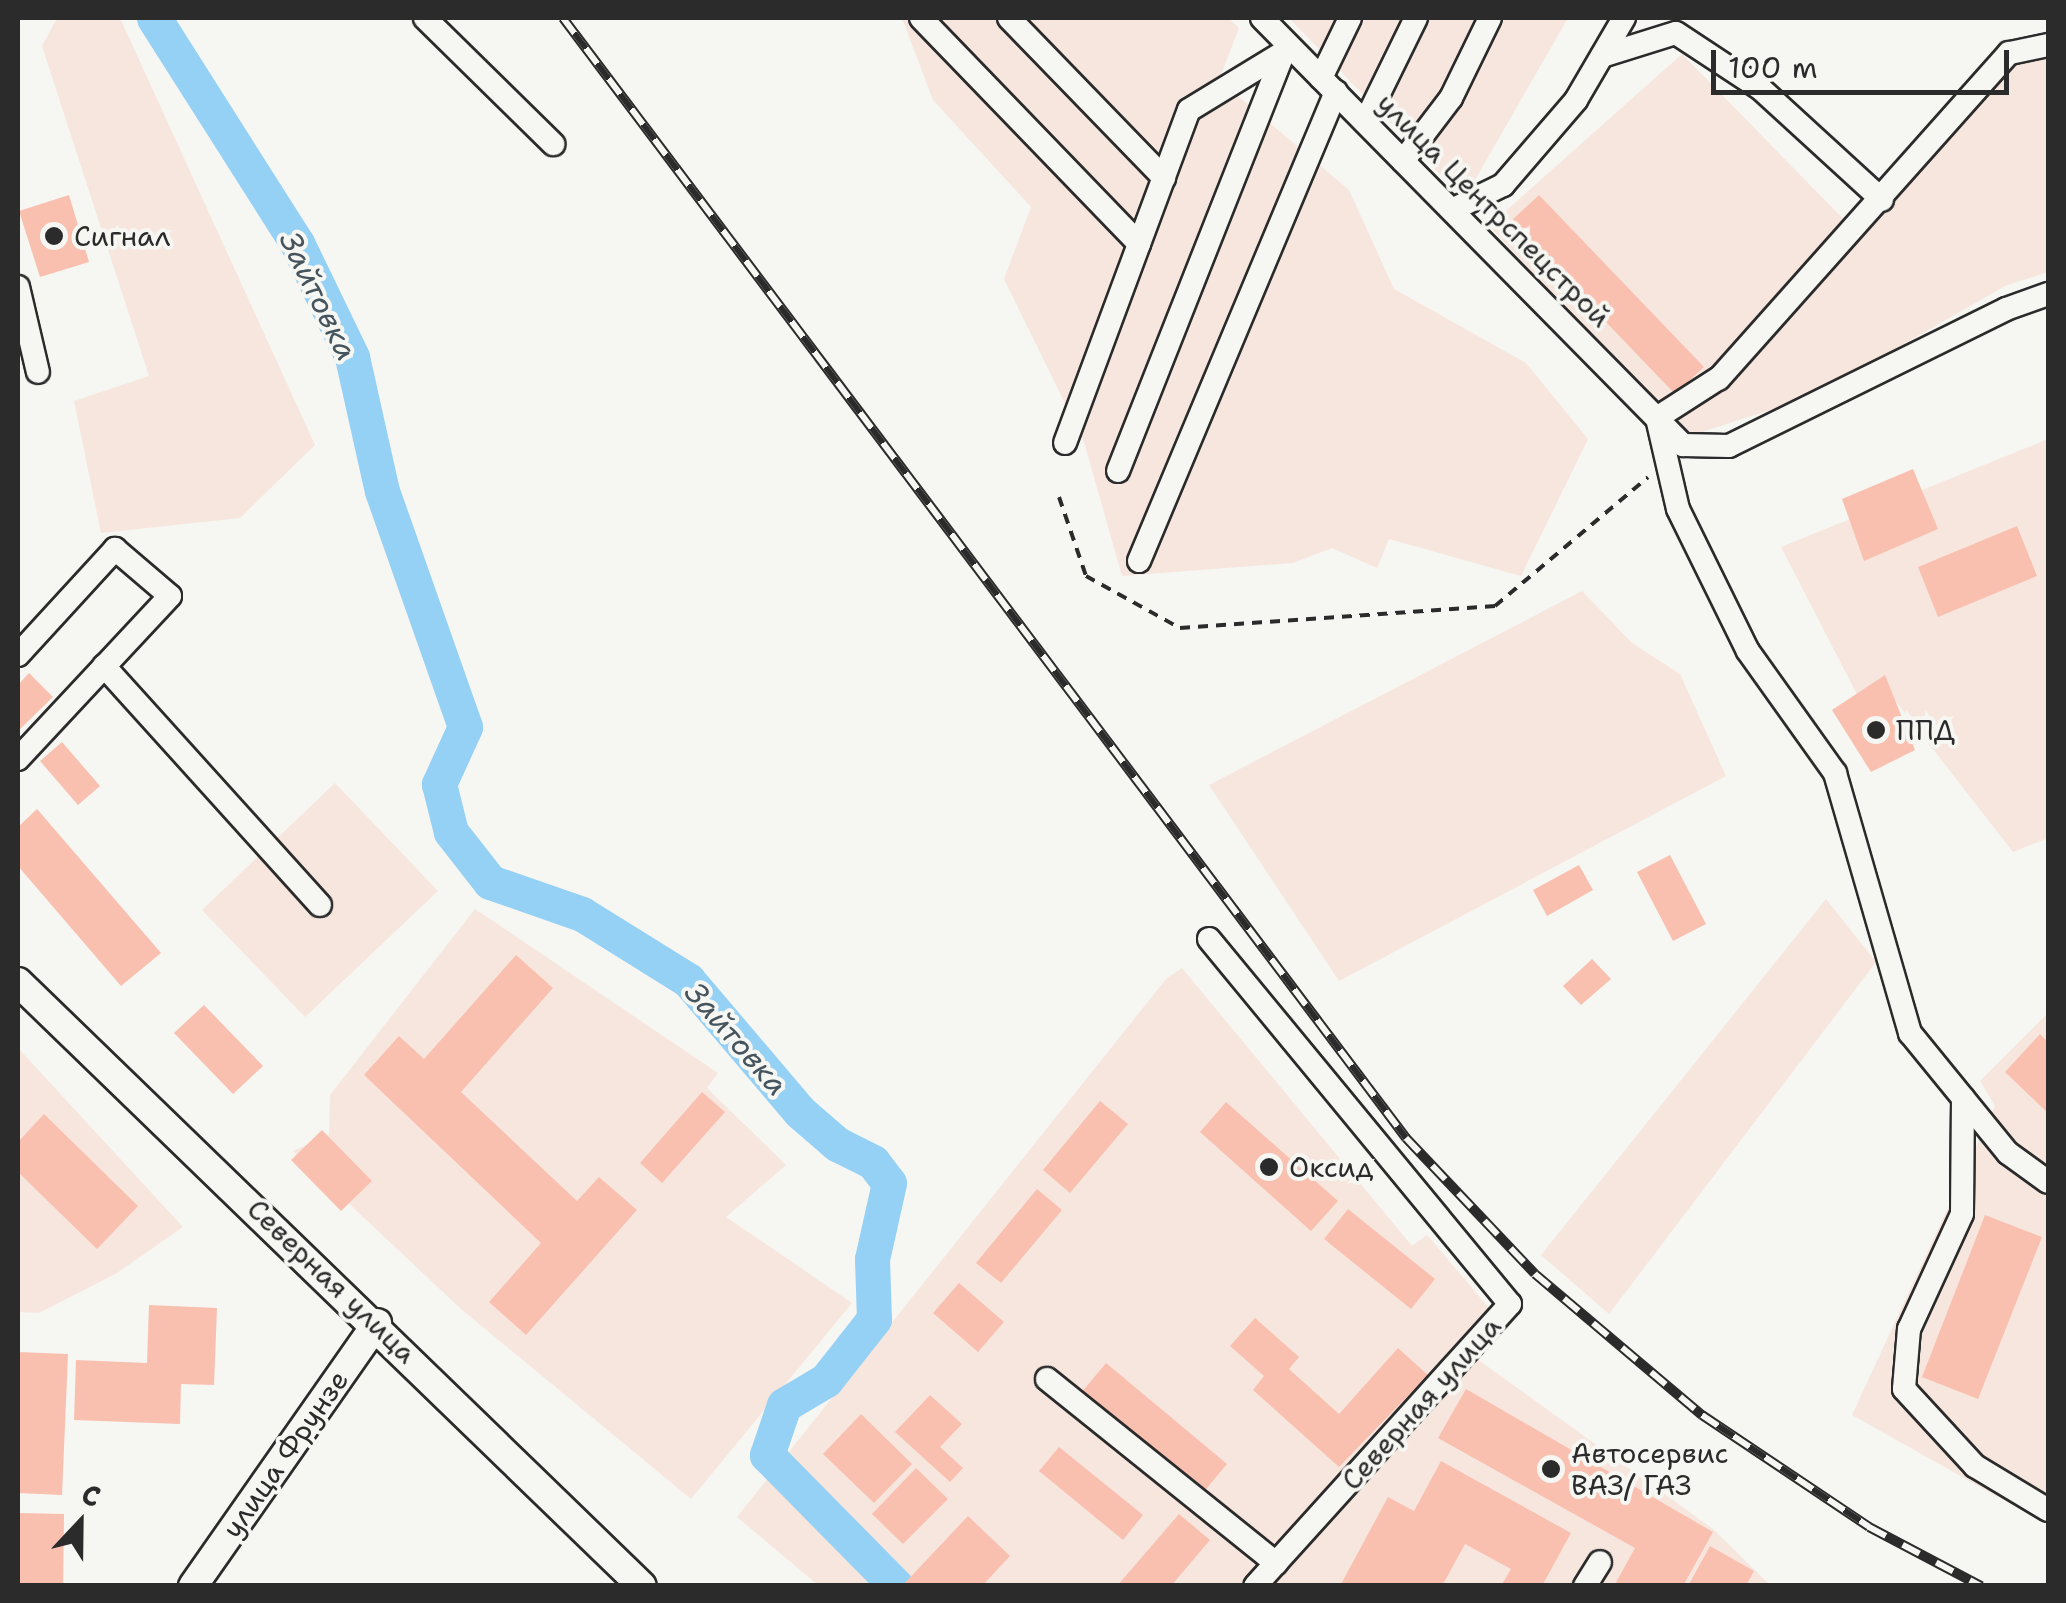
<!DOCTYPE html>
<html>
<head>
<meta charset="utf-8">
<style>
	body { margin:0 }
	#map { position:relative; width:2066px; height:1603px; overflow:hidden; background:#f6f6f2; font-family:"Shantell Sans",sans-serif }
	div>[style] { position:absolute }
	.built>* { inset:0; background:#f7e6de }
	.river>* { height:35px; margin:-17.5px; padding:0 17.5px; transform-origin:17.5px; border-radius:17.5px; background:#95d0f5 }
	.building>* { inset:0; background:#f9c0b0 }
	.path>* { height:4px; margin-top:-2px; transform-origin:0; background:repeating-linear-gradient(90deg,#2b2b2b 0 10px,transparent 0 18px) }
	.roads { filter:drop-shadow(2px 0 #2b2b2b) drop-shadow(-2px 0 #2b2b2b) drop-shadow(0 2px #2b2b2b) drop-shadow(0 -2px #2b2b2b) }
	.minor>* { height:22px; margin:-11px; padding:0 11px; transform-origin:11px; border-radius:11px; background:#f6f6f2 }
	.major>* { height:28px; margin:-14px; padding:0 14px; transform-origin:14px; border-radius:14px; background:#f6f6f2 }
	.rail>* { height:10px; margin-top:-5px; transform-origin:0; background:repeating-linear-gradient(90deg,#f6f6f2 0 19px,#2b2b2b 0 38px); box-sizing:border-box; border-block:2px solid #2b2b2b }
	.dots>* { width:28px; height:28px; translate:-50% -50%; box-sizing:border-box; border:5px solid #f6f6f2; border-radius:50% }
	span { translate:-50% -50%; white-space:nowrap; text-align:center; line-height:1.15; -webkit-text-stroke:8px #f6f6f2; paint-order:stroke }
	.street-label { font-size:28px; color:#2b2b2b }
	.poi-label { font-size:28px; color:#2b2b2b }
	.left { translate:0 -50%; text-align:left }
	.water-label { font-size:30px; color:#46545e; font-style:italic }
	.frame { position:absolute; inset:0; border:20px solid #2b2b2b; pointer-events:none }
	.north { position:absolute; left:30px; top:1473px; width:100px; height:100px; -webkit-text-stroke:8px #f6f6f2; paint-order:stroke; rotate:22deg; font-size:28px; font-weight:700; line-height:40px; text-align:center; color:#2b2b2b }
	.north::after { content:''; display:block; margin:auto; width:35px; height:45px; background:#2b2b2b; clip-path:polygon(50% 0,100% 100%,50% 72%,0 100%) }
	.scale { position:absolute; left:1711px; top:50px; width:298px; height:45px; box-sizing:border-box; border:5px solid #2b2b2b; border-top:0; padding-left:12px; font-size:30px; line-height:35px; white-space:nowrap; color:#2b2b2b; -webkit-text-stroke:8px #f6f6f2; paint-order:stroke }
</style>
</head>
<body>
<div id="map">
	<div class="built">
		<i style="clip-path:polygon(57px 18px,120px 18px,315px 445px,240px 518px,101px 533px,74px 401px,149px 376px,42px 46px)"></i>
		<i style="clip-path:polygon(902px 18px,1228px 18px,1239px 28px,1219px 80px,1349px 190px,1394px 289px,1526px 363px,1588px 439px,1521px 576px,1389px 539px,1377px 568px,1332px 548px,1293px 563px,1122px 576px,1084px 442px,1004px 279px,1031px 207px,933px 100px)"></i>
		<i style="clip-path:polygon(1289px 18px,1568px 18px,1464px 199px)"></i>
		<i style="clip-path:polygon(2048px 45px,2048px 272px,2005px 286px,1813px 396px,1696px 434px,1676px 425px,1489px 226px,1682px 54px,1854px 230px,2017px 54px)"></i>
		<i style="clip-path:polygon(2048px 439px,2048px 838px,2013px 852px,1894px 699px,1865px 710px,1781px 547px)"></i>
		<i style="clip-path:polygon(1582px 591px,1632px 643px,1680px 674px,1726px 776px,1339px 981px,1209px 785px)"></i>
		<i style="clip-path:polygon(335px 783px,438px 891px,305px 1017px,202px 910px)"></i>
		<i style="clip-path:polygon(1826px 899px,1876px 962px,1609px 1314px,1541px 1255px)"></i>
		<i style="clip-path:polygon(475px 909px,718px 1073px,707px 1088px,786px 1165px,726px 1217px,852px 1303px,691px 1499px,461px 1309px,293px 1151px,329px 1135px,330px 1095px)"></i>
		<i style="clip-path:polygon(1182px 968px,1412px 1246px,1427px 1235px,1489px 1308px,1308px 1522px,1241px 1585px,818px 1585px,737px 1517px,1166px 979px)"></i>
		<i style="clip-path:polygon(2048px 1013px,2048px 1525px,1852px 1415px,1995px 1106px,1980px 1081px)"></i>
		<i style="clip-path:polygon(18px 1048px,183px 1227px,117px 1273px,39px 1313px,18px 1312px)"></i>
		<i style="clip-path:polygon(1477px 1359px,1713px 1529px,1770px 1585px,1272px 1586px)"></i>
	</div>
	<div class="river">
		<i style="left:154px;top:18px;width:267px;rotate:57.6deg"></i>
		<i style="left:297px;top:243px;width:127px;rotate:64.2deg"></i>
		<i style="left:352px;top:357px;width:137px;rotate:77.4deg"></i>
		<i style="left:382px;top:491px;width:250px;rotate:70.6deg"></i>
		<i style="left:465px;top:727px;width:63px;rotate:114.5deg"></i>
		<i style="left:439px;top:784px;width:49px;rotate:76deg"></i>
		<i style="left:451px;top:832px;width:63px;rotate:52deg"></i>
		<i style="left:490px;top:882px;width:97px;rotate:19.2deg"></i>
		<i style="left:582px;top:914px;width:125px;rotate:31.9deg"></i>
		<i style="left:688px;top:980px;width:173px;rotate:49.7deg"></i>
		<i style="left:800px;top:1112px;width:49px;rotate:40.9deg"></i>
		<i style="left:837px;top:1144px;width:40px;rotate:26.6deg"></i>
		<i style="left:873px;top:1162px;width:26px;rotate:53deg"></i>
		<i style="left:889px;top:1183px;width:78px;rotate:102.6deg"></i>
		<i style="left:872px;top:1259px;width:60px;rotate:88.1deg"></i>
		<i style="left:874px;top:1319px;width:78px;rotate:128.2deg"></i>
		<i style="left:826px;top:1380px;width:49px;rotate:149.2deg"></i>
		<i style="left:784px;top:1405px;width:53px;rotate:108.8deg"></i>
		<i style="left:767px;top:1455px;width:184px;rotate:45.4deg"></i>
	</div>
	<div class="building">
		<i style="clip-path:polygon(69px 195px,89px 262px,40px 277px,19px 211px)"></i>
		<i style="clip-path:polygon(1539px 195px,1704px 367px,1675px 394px,1510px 222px)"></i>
		<i style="clip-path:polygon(1913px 469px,1938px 529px,1864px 561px,1842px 499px)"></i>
		<i style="clip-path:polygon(2017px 526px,2037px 576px,1938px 617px,1918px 567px)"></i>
		<i style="clip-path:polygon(29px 673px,53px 697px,18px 731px,18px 685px)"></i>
		<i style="clip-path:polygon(1885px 675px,1915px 750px,1871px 772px,1832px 710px)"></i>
		<i style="clip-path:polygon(62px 742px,100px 786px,78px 805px,40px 761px)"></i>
		<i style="clip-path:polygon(37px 809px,161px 953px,121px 986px,18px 866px,18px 827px)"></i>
		<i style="clip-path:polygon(1670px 855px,1706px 924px,1673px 941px,1637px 872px)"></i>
		<i style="clip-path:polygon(1579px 865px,1593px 890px,1547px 916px,1533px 890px)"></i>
		<i style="clip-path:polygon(516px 955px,553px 988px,461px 1092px,577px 1201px,599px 1177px,637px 1210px,526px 1335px,489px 1302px,541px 1243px,364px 1075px,399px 1036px,424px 1059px)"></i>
		<i style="clip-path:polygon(1592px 959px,1611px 979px,1581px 1005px,1563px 986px)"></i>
		<i style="clip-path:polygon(204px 1005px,263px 1066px,233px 1094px,174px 1033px)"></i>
		<i style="clip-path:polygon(2040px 1034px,2048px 1042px,2048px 1113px,2005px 1072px)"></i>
		<i style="clip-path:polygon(702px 1092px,725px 1112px,662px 1183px,640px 1163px)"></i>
		<i style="clip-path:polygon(1100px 1101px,1128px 1124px,1070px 1193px,1043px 1170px)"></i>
		<i style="clip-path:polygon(1226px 1102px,1338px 1201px,1311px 1231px,1200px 1132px)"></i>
		<i style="clip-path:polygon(44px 1114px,138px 1206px,97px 1249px,18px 1172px,18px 1142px)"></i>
		<i style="clip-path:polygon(322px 1130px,372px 1181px,341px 1211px,291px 1160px)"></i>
		<i style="clip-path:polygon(1037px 1189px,1062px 1210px,1001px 1283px,976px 1263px)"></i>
		<i style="clip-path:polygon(1348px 1209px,1435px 1279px,1411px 1309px,1324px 1239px)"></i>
		<i style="clip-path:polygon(1985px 1215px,2042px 1237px,1978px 1399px,1922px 1377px)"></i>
		<i style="clip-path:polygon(959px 1283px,1004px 1322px,978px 1352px,933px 1313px)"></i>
		<i style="clip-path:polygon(149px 1305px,217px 1308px,214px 1385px,181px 1384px,180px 1424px,74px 1420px,76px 1360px,147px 1363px)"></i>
		<i style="clip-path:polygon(1255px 1318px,1299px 1357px,1289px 1369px,1339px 1414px,1398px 1348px,1428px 1375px,1339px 1467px,1253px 1390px,1264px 1376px,1230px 1346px)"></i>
		<i style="clip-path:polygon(18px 1352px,68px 1354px,62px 1495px,18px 1493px)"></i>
		<i style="clip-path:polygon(1106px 1363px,1227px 1464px,1202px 1494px,1081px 1393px)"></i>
		<i style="clip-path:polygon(1466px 1389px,1713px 1532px,1683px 1586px,1614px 1586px,1635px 1548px,1438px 1438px)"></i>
		<i style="clip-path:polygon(930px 1395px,962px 1424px,940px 1447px,963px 1468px,950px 1482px,895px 1432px)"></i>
		<i style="clip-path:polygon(861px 1414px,912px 1464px,874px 1503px,823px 1454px)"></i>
		<i style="clip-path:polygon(1059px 1447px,1143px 1515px,1123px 1540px,1039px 1471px)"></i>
		<i style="clip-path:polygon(1441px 1461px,1571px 1533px,1542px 1586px,1501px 1586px,1511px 1569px,1465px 1544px,1442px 1586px,1340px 1586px,1388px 1497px,1414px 1511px)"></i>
		<i style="clip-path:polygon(916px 1468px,948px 1499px,903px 1544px,872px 1514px)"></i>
		<i style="clip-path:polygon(20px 1513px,64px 1514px,63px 1586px,18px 1586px)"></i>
		<i style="clip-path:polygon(1179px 1514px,1210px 1540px,1171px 1586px,1117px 1586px)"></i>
		<i style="clip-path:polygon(968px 1516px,1010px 1556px,982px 1586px,902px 1586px)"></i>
		<i style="clip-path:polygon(1710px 1546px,1754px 1571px,1746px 1586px,1688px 1586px)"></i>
	</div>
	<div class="path">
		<i style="left:1059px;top:497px;width:83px;rotate:71.1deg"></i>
		<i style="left:1086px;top:576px;width:107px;rotate:29deg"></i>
		<i style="left:1180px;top:628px;width:316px;rotate:-4deg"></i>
		<i style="left:1495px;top:606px;width:200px;rotate:-40.1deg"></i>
	</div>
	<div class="roads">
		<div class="minor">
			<i style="left:425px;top:18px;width:180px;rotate:44.5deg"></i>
			<i style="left:921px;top:18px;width:314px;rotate:46deg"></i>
			<i style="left:1009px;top:18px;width:223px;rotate:45.9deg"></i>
			<i style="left:1262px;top:18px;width:600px;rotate:45.41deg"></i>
			<i style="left:1683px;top:445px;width:46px;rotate:1.2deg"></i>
			<i style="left:1729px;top:446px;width:309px;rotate:-26.3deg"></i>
			<i style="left:2006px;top:309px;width:45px;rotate:-19.7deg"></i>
			<i style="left:2048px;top:45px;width:40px;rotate:168deg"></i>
			<i style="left:2009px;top:53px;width:436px;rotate:131.7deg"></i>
			<i style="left:1719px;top:378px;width:74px;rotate:147.2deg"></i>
			<i style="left:1657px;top:418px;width:93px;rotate:77deg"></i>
			<i style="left:1678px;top:509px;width:158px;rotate:63.8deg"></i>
			<i style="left:1748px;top:651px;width:150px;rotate:54.5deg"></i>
			<i style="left:1835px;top:773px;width:271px;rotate:73.9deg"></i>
			<i style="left:1910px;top:1033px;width:155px;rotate:50.8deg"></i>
			<i style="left:2008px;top:1153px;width:49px;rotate:35.9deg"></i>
			<i style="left:1602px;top:56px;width:77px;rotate:-17.3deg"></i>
			<i style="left:1676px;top:33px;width:102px;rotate:33.4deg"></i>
			<i style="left:1761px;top:89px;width:164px;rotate:42.5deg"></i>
			<i style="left:1321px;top:78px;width:67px;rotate:-64.2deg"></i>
			<i style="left:1365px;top:122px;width:116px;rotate:-63.9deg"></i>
			<i style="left:1403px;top:161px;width:79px;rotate:-52.7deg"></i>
			<i style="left:1451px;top:98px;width:89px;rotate:-64deg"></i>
			<i style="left:1452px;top:210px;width:57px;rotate:-26.1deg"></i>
			<i style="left:1503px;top:185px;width:112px;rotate:-49.3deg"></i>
			<i style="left:1576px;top:100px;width:95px;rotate:-59.7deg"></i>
			<i style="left:18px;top:287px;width:87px;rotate:76.8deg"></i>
			<i style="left:1065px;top:443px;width:355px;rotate:-69.6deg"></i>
			<i style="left:1189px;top:110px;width:111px;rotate:-31.4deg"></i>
			<i style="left:1118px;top:471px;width:452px;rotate:-68.4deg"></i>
			<i style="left:1139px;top:561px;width:509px;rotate:-67.22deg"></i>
			<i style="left:18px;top:655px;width:144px;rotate:-47.5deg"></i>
			<i style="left:115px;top:549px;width:72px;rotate:40.5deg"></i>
			<i style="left:170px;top:596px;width:223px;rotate:133deg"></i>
			<i style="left:104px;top:666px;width:322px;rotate:47.9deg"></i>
			<i style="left:1209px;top:939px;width:473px;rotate:50.5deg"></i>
			<i style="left:1510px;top:1304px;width:380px;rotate:132.1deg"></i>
			<i style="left:1963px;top:1098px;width:116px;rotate:90.5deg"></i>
			<i style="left:1962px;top:1214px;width:127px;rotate:114.7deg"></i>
			<i style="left:1909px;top:1329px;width:60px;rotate:94.8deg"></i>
			<i style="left:1904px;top:1389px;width:105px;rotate:47.3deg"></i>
			<i style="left:1975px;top:1466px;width:85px;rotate:31.1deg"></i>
			<i style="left:1047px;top:1379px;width:294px;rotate:38.8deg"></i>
			<i style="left:1585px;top:1586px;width:28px;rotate:-58deg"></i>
		</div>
		<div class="major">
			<i style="left:18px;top:982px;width:868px;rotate:44.07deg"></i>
			<i style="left:193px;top:1586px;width:321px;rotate:-55deg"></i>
		</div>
	</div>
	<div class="rail">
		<i style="left:563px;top:18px;width:1402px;rotate:53.03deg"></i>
		<i style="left:1406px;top:1138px;width:187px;rotate:46.5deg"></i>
		<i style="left:1535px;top:1274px;width:219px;rotate:40.2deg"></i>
		<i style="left:1702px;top:1415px;width:201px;rotate:33.8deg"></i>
		<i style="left:1869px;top:1527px;width:127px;rotate:27.8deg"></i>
	</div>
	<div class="dots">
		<i style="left:54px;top:236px;background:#2b2b2b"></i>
		<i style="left:1876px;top:730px;background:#2b2b2b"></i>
		<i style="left:1269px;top:1167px;background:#2b2b2b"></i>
		<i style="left:1551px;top:1469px;background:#2b2b2b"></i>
	</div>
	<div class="street-label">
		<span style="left:1494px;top:210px;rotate:45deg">улица Центрспецстрой</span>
		<span style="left:332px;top:1281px;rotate:44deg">Северная улица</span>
		<span style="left:1421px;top:1403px;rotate:-48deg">Северная улица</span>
		<span style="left:285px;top:1454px;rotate:-55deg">улица Фрунзе</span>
	</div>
	<div class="poi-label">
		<span class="left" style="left:74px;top:236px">Сигнал</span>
		<span class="left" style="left:1896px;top:730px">ППД</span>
		<span class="left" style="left:1289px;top:1167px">Оксид</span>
		<span class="left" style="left:1571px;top:1469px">Автосервис<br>ВАЗ/ ГАЗ</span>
	</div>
	<div class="water-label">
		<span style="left:318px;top:296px;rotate:64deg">Зайтовка</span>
		<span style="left:736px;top:1039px;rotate:49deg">Зайтовка</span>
	</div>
	<div class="frame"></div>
	<div class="north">С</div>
	<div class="scale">100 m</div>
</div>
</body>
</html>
